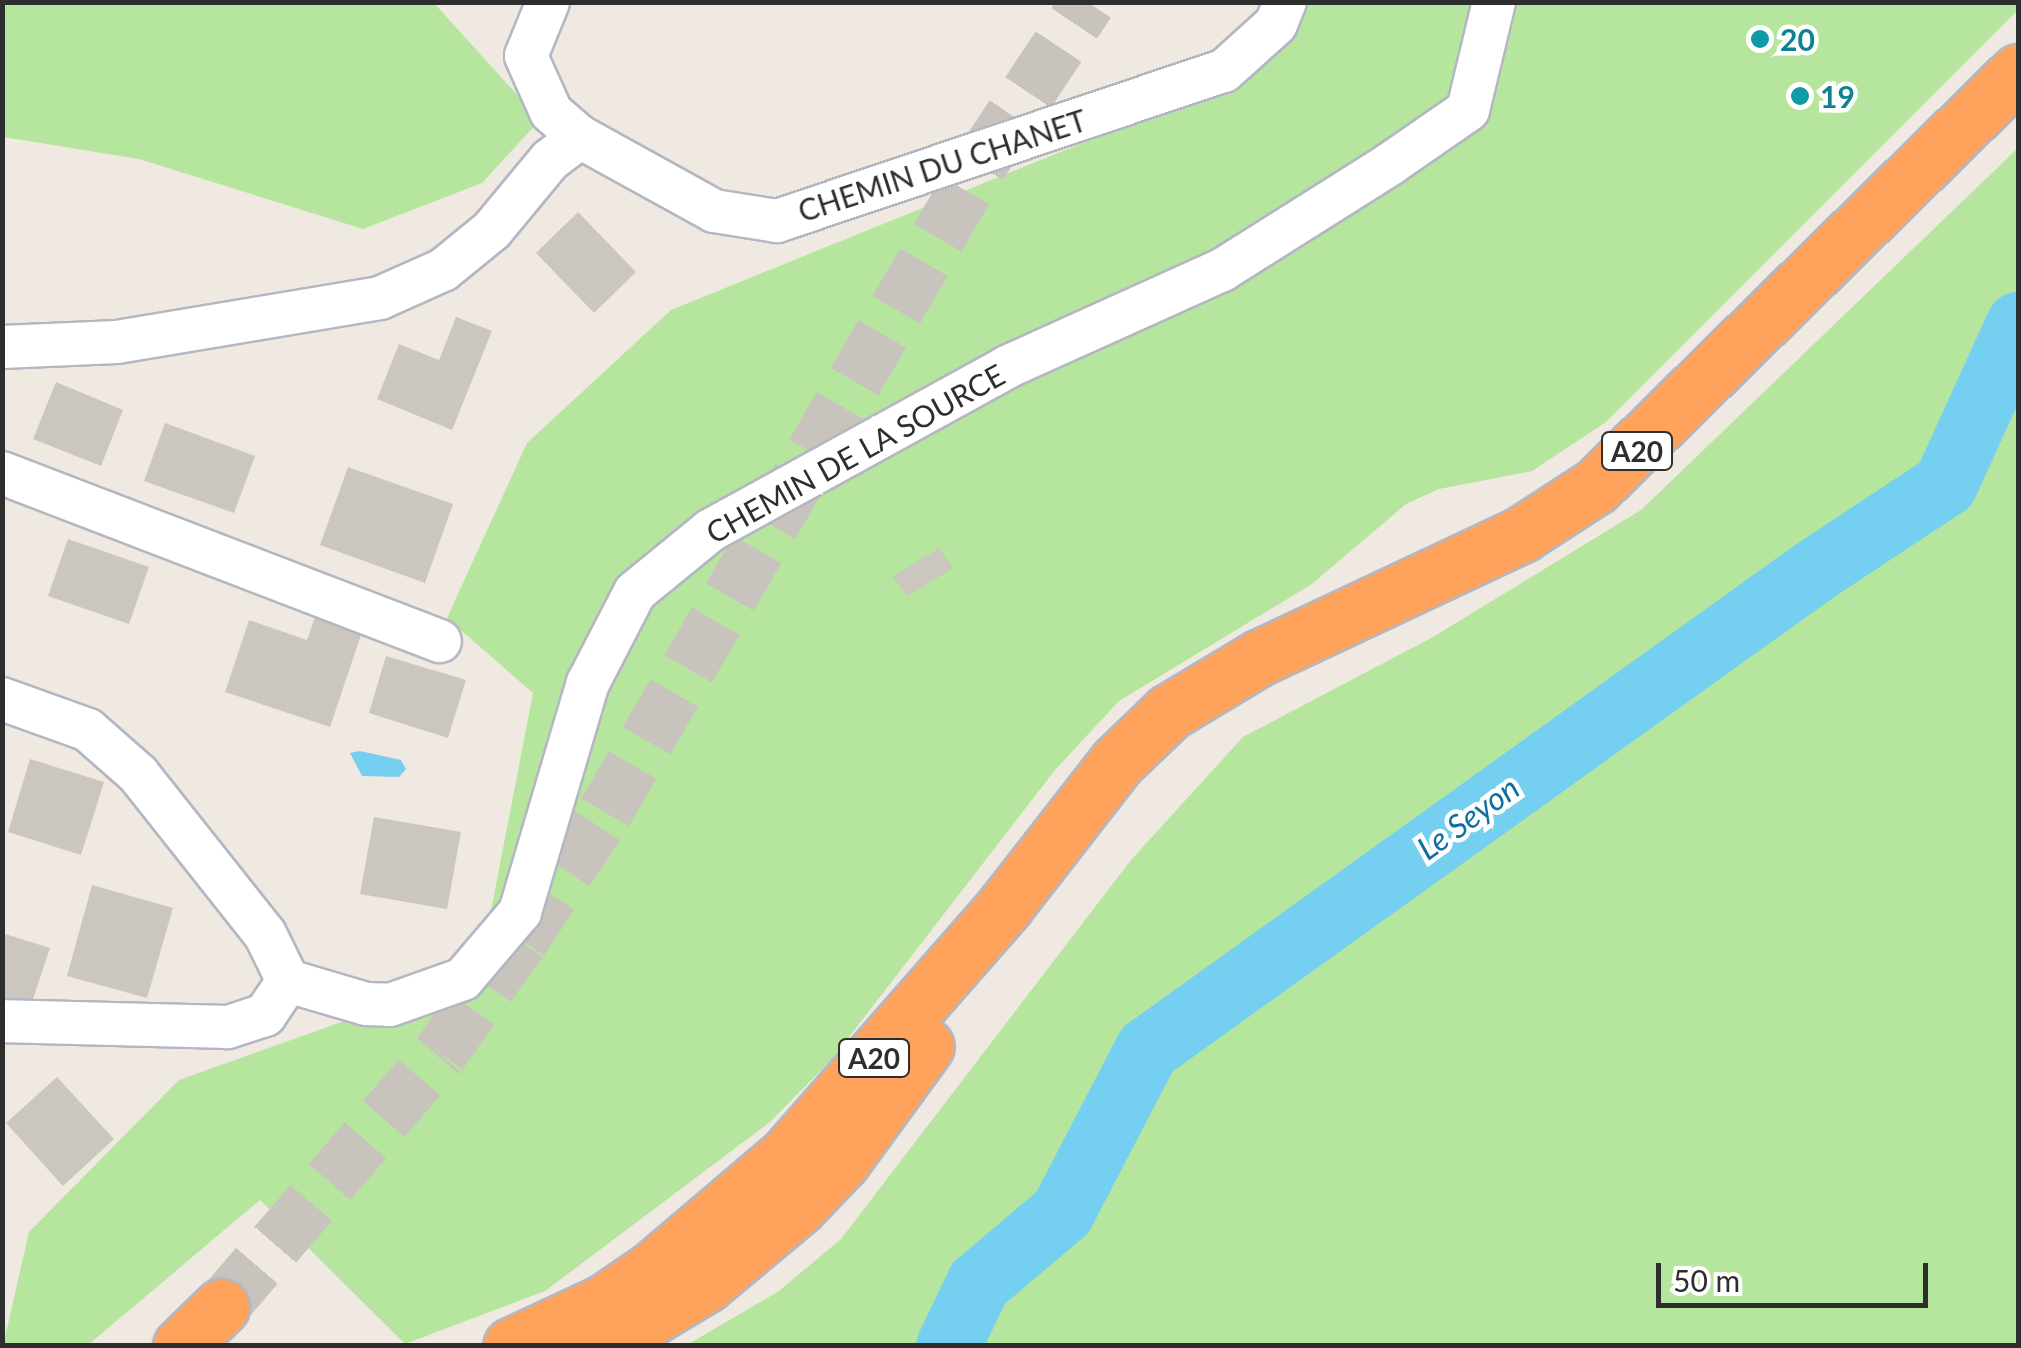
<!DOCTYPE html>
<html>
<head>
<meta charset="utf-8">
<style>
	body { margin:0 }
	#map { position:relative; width:2021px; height:1348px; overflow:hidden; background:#efe9e1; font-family:Lato,sans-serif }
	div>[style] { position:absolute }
	.green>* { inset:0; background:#b6e59e }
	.water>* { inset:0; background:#75cff0 }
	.river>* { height:65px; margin:-32.5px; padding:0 32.5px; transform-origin:32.5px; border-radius:32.5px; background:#75cff0 }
	.building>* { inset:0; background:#cbc7bf }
	.highway-tunnel>* { height:55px; margin-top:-27.5px; transform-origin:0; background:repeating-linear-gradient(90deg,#c8c4bd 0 55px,transparent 0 83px) }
	.roads { filter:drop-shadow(2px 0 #b4b7c1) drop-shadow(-2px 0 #b4b7c1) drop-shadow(0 2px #b4b7c1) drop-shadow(0 -2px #b4b7c1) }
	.minor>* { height:42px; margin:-21px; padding:0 21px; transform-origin:21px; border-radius:21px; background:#fff }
	.highway>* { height:55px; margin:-27.5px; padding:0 27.5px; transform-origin:27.5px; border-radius:27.5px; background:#ffa35c }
	.dots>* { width:28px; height:28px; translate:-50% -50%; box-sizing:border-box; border:5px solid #fff; border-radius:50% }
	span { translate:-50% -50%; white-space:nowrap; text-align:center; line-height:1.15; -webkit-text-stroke:9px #fff; paint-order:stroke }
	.shield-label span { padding:2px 8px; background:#fff; border:2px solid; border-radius:8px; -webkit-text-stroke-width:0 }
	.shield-label { font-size:28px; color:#2e2e2e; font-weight:700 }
	.culture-label { font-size:30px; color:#0d838f; font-weight:700 }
	.left { translate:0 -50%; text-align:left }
	.street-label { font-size:30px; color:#2e2e2e }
	.water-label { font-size:32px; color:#0d6fa3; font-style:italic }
	.frame { position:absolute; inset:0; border:5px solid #2e2e2e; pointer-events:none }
	.scale { position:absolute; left:1656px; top:1263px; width:272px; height:45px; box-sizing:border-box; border:5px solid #2e2e2e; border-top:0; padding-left:12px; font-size:30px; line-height:35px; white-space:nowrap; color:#2e2e2e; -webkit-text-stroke:8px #fff; paint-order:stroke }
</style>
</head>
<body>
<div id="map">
	<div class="green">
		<i style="clip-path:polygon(2px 3px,434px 3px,540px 120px,482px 183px,363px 229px,139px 159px,3px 137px)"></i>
		<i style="clip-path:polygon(1311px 3px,2018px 3px,2018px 10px,1606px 422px,1532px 471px,1439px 489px,1406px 504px,1312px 584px,1119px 701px,1055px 770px,832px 1059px,770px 1122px,545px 1291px,405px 1344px,260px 1200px,88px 1345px,3px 1346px,29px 1232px,179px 1080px,479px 973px,533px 693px,447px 618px,527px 443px,671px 310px,1223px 86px)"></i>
		<i style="clip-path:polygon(2018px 148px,2018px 1345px,687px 1345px,779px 1291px,841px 1239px,1131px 860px,1243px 737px,1433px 637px,1641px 510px)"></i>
	</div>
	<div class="water">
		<i style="clip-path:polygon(360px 751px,401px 760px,406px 769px,399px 777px,362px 776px,350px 753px)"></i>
	</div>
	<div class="river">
		<i style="left:948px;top:1346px;width:70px;rotate:-64.5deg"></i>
		<i style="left:978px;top:1283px;width:110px;rotate:-40.2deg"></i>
		<i style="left:1062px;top:1212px;width:184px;rotate:-62.5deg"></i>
		<i style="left:1147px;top:1049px;width:818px;rotate:-35.65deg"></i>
		<i style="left:1812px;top:572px;width:159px;rotate:-33.5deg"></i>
		<i style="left:1945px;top:484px;width:176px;rotate:-65.5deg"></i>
	</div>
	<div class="building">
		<i style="clip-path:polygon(578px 212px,636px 272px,594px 313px,536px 253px)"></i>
		<i style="clip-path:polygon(456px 317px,492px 331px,452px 430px,377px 399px,399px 344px,439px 360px)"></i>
		<i style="clip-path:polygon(56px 382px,123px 410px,101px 466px,33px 439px)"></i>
		<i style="clip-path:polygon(165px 423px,255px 456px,234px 513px,144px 481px)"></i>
		<i style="clip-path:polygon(348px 467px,453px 504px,425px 583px,320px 545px)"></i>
		<i style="clip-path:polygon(68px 539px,149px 567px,129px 624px,48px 596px)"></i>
		<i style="clip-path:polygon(939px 548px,953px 568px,908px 596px,892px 577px)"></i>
		<i style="clip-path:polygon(315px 617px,362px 632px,330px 727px,225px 692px,249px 620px,307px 640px)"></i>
		<i style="clip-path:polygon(386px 656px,466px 680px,448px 738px,369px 713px)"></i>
		<i style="clip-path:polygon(30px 759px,104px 782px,81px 855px,8px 832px)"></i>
		<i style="clip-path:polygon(374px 817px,461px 832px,447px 909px,360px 894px)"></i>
		<i style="clip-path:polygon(92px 885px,173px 908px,147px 998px,67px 976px)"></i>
		<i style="clip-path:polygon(2px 933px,50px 948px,30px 1008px,2px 999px)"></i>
		<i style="clip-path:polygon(57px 1077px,114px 1139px,63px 1186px,6px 1123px)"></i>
	</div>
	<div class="highway-tunnel">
		<i style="left:221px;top:1307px;width:335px;rotate:-49.2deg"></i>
		<i style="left:440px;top:1053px;width:139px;rotate:-54.4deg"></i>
		<i style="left:521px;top:940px;width:153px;rotate:-56.7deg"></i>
		<i style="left:605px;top:812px;width:752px;rotate:-59.92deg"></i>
		<i style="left:982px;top:161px;width:191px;rotate:-56.3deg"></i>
	</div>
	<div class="roads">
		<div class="minor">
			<i style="left:548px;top:2px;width:58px;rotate:112.2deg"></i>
			<i style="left:526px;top:56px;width:61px;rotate:65.9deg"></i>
			<i style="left:551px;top:112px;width:38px;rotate:41deg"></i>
			<i style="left:2px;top:347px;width:115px;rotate:-2.5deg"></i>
			<i style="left:117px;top:342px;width:267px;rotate:-9.5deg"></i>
			<i style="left:380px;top:298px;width:69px;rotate:-24deg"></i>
			<i style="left:443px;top:270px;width:63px;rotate:-39.2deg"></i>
			<i style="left:492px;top:230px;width:91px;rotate:-50.4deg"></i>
			<i style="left:550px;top:160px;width:38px;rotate:-37deg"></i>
			<i style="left:580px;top:137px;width:153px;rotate:28.9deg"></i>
			<i style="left:714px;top:211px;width:64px;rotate:9deg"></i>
			<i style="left:777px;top:221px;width:471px;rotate:-18.6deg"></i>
			<i style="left:1224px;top:71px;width:70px;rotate:-42.1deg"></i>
			<i style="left:1276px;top:24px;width:24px;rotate:-68deg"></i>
			<i style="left:2px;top:473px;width:469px;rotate:21deg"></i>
			<i style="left:2px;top:699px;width:91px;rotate:19.8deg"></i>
			<i style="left:88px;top:730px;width:67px;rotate:41.3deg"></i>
			<i style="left:138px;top:774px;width:204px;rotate:51.6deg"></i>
			<i style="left:265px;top:934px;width:52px;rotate:63.9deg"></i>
			<i style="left:288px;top:981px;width:41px;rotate:124.1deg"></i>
			<i style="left:265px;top:1015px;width:40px;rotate:162deg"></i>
			<i style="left:227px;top:1027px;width:225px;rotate:-178.5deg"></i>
			<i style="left:288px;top:981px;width:81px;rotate:16.4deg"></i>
			<i style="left:366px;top:1004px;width:24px;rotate:2deg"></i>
			<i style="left:390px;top:1005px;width:77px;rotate:-19.6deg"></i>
			<i style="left:463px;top:979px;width:88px;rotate:-49.6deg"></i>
			<i style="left:520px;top:912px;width:239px;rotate:-73.5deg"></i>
			<i style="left:588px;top:683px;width:102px;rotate:-62.7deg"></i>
			<i style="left:635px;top:592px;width:98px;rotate:-39.2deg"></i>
			<i style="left:711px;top:530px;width:338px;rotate:-28.8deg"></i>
			<i style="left:1007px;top:367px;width:236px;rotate:-24.3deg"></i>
			<i style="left:1222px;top:270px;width:199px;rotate:-32.2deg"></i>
			<i style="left:1390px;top:164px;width:95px;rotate:-34.7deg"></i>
			<i style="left:1468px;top:110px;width:111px;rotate:-76.5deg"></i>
		</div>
		<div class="highway">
			<i style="left:181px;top:1346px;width:56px;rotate:-44.3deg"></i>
			<i style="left:511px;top:1346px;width:104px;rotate:-25.1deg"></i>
			<i style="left:605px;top:1302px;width:58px;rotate:-34.5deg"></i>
			<i style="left:653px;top:1269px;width:176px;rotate:-40.4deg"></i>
			<i style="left:787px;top:1155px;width:330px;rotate:-48.8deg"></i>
			<i style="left:1004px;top:907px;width:184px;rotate:-52.1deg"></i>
			<i style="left:1117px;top:762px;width:72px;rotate:-43.9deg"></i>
			<i style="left:1169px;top:712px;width:105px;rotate:-31deg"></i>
			<i style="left:1259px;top:658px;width:291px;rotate:-25.2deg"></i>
			<i style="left:1522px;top:534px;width:88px;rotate:-33deg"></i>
			<i style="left:1596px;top:486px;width:591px;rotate:-44.45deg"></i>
			<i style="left:603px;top:1346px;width:120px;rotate:-31deg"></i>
			<i style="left:706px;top:1284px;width:120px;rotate:-39.9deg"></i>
			<i style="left:798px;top:1207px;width:64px;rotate:-46.3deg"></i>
			<i style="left:842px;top:1161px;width:142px;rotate:-53.9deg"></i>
		</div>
	</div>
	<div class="dots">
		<i style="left:1760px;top:39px;background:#0f9aa8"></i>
		<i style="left:1800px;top:96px;background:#0f9aa8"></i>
	</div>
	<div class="shield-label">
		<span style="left:1637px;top:451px">A20</span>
		<span style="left:874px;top:1058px">A20</span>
	</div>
	<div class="culture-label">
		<span class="left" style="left:1780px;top:39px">20</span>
		<span class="left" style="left:1820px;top:96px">19</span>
	</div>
	<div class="street-label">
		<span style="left:942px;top:165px;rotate:-18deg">CHEMIN DU CHANET</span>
		<span style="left:855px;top:453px;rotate:-29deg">CHEMIN DE LA SOURCE</span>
	</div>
	<div class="water-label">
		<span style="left:1468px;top:818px;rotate:-36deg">Le Seyon</span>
	</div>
	<div class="frame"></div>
	<div class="scale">50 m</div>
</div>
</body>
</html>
